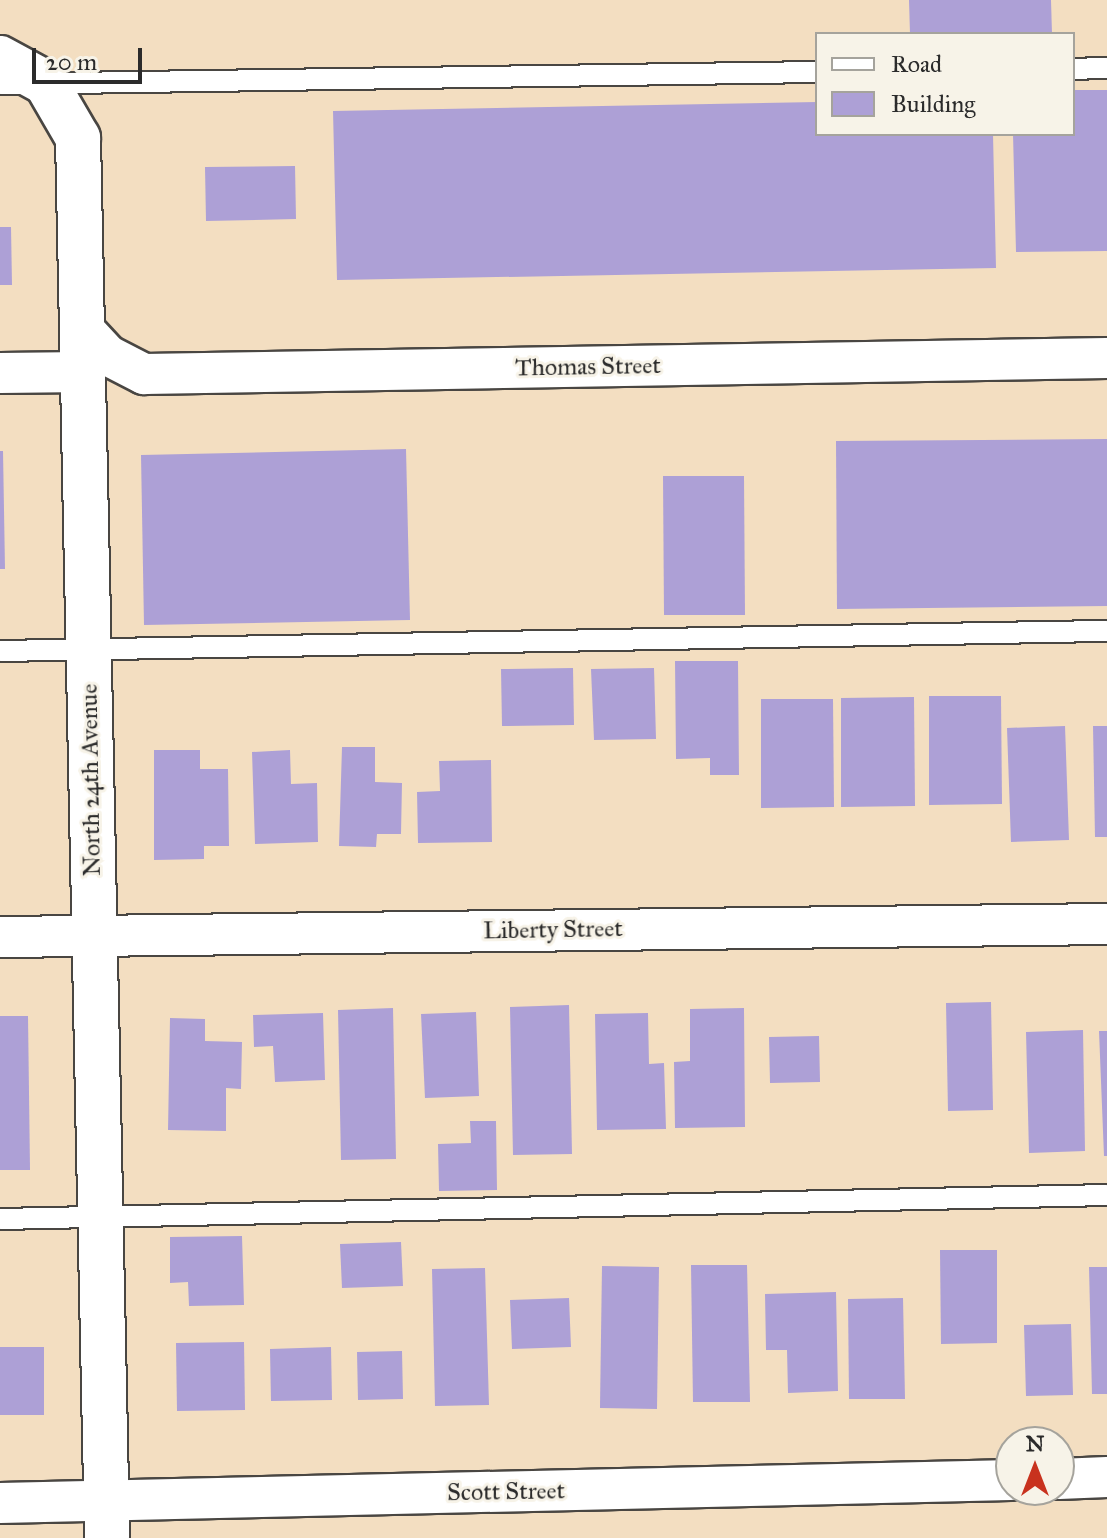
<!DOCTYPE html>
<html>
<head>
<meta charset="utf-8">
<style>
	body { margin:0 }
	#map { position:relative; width:1107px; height:1538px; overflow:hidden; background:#f3dec1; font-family:"IM FELL Great Primer",serif }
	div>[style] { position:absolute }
	.building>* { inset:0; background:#ada0d6 }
	.roads { filter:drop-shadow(2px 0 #494642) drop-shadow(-2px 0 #494642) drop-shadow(0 2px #494642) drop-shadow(0 -2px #494642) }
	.service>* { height:20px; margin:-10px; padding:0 10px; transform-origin:10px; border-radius:10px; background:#fff }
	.minor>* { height:40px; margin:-20px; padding:0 20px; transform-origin:20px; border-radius:20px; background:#fff }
	.tertiary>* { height:44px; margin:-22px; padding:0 22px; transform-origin:22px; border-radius:22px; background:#fff }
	span { translate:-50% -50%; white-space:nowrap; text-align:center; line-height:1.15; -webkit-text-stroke:6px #f7f3e8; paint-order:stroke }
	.street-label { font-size:24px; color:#2b2b2b }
	.legend { position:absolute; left:815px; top:32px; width:260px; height:104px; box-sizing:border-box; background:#f7f3e8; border:2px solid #a5a39c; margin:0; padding:10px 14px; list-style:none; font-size:24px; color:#2b2b2b }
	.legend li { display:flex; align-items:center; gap:16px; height:40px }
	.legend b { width:40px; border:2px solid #a5a39c }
	.north { position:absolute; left:995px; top:1426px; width:80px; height:80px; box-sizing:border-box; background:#f7f3e8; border:2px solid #a5a39c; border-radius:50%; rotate:0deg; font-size:22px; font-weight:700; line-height:32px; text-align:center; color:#2b2b2b }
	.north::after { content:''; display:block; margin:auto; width:28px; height:36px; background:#c8321e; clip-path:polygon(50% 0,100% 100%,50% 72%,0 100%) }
	.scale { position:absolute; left:32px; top:48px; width:110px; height:36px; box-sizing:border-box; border:4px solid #2b2b2b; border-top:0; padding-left:10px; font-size:24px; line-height:28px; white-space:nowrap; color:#2b2b2b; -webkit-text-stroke:6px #f7f3e8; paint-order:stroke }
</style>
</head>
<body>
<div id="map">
	<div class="building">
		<i style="clip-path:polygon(909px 0,1051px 0,1052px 34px,910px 34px)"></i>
		<i style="clip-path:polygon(1073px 90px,1107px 90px,1107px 251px,1016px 252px,1013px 134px,1073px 134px)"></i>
		<i style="clip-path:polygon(817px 102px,817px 134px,993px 134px,996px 268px,337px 280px,333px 111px)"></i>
		<i style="clip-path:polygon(295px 166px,296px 219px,206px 221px,205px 167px)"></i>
		<i style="clip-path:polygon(0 227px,11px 227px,12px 285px,0 285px)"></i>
		<i style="clip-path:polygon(1107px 439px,1107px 606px,837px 609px,836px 441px)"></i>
		<i style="clip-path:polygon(406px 449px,410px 620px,144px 625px,141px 455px)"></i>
		<i style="clip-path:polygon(0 451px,3px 451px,5px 569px,0 569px)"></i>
		<i style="clip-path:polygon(663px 476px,744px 476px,745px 615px,664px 615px)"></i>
		<i style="clip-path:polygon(675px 661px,738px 661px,739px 775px,710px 775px,710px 758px,676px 759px)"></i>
		<i style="clip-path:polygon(573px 668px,574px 725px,502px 726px,501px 669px)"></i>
		<i style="clip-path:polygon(654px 668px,656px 739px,594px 740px,591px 669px)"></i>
		<i style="clip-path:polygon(929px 696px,1001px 696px,1002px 804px,929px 805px)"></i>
		<i style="clip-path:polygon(914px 697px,915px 806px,841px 807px,841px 698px)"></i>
		<i style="clip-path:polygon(761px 699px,833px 699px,834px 807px,761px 808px)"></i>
		<i style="clip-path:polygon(1065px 726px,1069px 840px,1011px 842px,1007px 728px)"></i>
		<i style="clip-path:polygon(1093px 726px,1107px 726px,1107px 837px,1095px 837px)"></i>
		<i style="clip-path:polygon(342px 747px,375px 747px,375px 782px,402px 783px,401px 834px,377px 834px,376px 847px,339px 846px)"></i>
		<i style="clip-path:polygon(154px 750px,200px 750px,200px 769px,228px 769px,229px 846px,204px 846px,204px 859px,154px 860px)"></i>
		<i style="clip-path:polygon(290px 750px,291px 784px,317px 783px,318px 842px,255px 844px,252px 752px)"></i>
		<i style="clip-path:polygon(491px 760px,492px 842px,418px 843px,417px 792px,440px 791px,439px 761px)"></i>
		<i style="clip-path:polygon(991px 1002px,993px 1110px,948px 1111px,946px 1003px)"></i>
		<i style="clip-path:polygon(569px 1005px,572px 1154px,513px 1155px,510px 1007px)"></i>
		<i style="clip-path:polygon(393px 1008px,396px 1159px,341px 1160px,338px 1010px)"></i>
		<i style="clip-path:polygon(744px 1008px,745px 1127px,675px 1128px,674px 1062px,690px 1061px,690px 1009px)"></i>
		<i style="clip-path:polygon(476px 1012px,479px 1096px,425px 1098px,421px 1014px)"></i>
		<i style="clip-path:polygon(323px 1013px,325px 1080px,275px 1082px,273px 1046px,254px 1047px,253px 1015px)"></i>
		<i style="clip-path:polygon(648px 1013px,649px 1064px,664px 1063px,666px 1129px,597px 1130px,595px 1014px)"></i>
		<i style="clip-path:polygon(0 1016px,28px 1016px,30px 1170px,0 1170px)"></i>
		<i style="clip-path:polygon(170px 1018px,205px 1019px,205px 1041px,242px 1042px,241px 1089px,226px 1088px,226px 1131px,168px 1130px)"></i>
		<i style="clip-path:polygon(1083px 1030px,1085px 1151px,1029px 1153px,1026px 1032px)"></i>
		<i style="clip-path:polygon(1099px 1031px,1107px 1031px,1107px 1156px,1104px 1156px)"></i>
		<i style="clip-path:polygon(819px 1036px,820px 1082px,770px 1083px,769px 1037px)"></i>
		<i style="clip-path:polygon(470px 1121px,496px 1121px,497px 1190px,439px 1191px,438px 1144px,471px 1143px)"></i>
		<i style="clip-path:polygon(242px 1236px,244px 1305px,189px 1306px,188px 1282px,170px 1283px,170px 1237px)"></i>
		<i style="clip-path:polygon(401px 1242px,403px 1286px,342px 1288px,340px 1244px)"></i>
		<i style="clip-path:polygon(940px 1250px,997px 1250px,997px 1343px,941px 1344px)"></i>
		<i style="clip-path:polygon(691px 1265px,747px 1265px,750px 1402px,693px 1402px)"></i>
		<i style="clip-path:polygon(602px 1266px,659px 1267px,657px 1409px,600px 1408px)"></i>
		<i style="clip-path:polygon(1089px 1267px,1107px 1267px,1107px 1394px,1092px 1394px)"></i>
		<i style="clip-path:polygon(485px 1268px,489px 1405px,435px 1406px,432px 1269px)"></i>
		<i style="clip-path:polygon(836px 1292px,838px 1391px,788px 1393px,787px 1350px,766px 1350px,765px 1294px)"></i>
		<i style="clip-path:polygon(569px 1298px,571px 1347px,512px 1349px,510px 1300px)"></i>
		<i style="clip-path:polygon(903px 1298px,905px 1399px,849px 1399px,848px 1299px)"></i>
		<i style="clip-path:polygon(1071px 1324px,1073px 1395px,1026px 1396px,1024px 1325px)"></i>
		<i style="clip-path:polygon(244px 1342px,245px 1410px,177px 1411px,176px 1343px)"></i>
		<i style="clip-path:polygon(0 1347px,44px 1347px,44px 1415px,0 1415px)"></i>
		<i style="clip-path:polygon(331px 1347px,332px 1400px,271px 1401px,270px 1349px)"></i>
		<i style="clip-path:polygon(402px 1351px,403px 1399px,358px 1400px,357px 1352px)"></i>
	</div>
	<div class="roads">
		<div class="service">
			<i style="left:1073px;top:69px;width:34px;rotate:-2deg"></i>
			<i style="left:0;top:84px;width:817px;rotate:-0.84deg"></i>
			<i style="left:0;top:651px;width:1107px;rotate:-1.04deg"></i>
			<i style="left:0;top:1219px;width:1107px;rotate:-1.24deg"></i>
		</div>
		<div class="minor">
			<i style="left:84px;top:330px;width:34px;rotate:47deg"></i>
			<i style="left:107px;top:355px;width:42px;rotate:27.2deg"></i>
			<i style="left:144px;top:374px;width:963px;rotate:-0.95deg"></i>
			<i style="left:0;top:373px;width:85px;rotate:-0.7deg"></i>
			<i style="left:0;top:937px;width:1107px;rotate:-0.67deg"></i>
			<i style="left:1059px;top:1479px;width:48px;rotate:-2.4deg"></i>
			<i style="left:0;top:1503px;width:1011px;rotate:-1.3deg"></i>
		</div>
		<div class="tertiary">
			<i style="left:0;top:58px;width:52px;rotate:28.5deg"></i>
			<i style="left:46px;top:83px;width:64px;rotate:59.8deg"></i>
			<i style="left:78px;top:138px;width:1400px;rotate:88.81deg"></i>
		</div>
	</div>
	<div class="street-label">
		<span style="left:588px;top:367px;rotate:-1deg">Thomas Street</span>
		<span style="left:91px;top:780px;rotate:-91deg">North 24th Avenue</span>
		<span style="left:553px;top:930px;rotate:-1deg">Liberty Street</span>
		<span style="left:506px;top:1492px;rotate:-1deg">Scott Street</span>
	</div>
	<ul class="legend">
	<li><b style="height:10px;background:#fff"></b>Road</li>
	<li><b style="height:22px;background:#ada0d6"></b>Building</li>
	</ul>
	<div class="north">N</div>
	<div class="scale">20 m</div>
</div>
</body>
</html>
